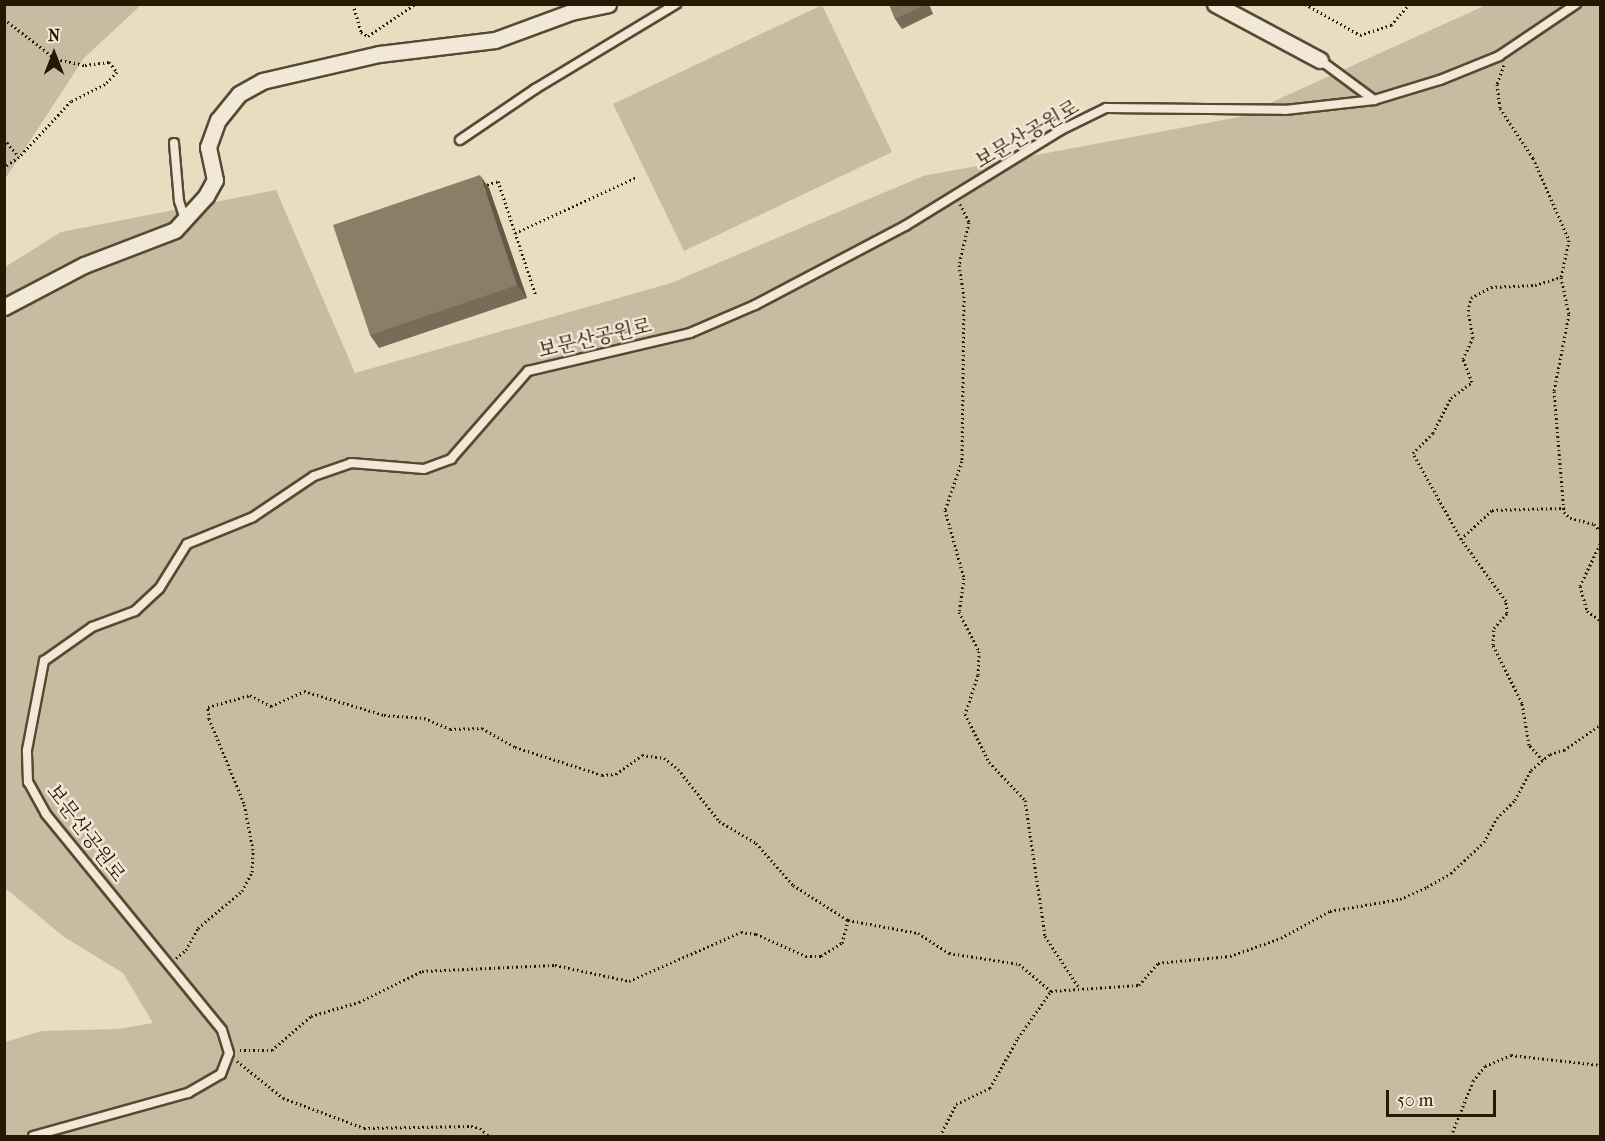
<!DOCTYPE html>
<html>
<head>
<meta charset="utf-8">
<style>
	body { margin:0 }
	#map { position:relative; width:1605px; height:1141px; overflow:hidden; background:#eadcc1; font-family:"IM FELL French Canon","Noto Serif KR",serif }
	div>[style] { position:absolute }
	.green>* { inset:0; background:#c9bba1 }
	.path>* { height:3px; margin-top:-1.5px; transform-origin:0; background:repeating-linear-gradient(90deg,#271803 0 1.5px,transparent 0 4.5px) }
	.roads { filter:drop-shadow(2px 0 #584932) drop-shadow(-2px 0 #584932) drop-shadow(0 2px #584932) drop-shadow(0 -2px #584932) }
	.service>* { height:8px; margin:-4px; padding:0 4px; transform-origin:4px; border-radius:4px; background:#f1e8d7 }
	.minor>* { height:15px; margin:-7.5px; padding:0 7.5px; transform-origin:7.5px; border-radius:7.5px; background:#f1e8d7 }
	.wall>* { inset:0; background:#786c58 }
	.shaded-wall>* { inset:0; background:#625847 }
	.building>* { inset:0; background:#8c7e66 }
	span { translate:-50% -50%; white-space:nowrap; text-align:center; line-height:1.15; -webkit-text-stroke:5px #f1e8d7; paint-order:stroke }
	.street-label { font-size:20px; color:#271803 }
	.frame { position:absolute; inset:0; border:6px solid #271803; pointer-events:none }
	.north { position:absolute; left:24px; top:24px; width:60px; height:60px; -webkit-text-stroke:4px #f1e8d7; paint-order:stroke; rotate:0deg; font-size:16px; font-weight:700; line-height:24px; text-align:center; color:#271803 }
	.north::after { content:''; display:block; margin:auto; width:21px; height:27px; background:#271803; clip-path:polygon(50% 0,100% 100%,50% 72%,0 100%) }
	.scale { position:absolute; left:1386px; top:1090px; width:110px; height:27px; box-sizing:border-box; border:3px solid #271803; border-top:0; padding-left:8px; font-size:18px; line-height:21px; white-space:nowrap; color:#271803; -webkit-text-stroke:4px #f1e8d7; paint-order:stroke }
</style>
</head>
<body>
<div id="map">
	<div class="green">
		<i style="clip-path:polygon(5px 4px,141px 5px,84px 58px,5px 179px)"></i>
		<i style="clip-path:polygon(822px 5px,892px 152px,684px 251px,613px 104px)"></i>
		<i style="clip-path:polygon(1486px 5px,1600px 5px,1600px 1136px,5px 1136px,5px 1042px,42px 1031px,118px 1029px,153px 1023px,123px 973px,64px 937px,5px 888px,5px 267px,61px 232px,276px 190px,355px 373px,671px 283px,923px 176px,1239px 117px)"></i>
	</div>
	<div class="path">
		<i style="left:353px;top:4px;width:29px;rotate:74deg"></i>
		<i style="left:361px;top:32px;width:8px;rotate:30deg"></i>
		<i style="left:368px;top:36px;width:57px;rotate:-34.2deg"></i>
		<i style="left:1305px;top:4px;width:63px;rotate:29.4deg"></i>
		<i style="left:1360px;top:35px;width:33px;rotate:-18deg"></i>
		<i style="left:1391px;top:25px;width:28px;rotate:-49deg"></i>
		<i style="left:4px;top:19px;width:66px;rotate:37.6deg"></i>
		<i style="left:56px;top:59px;width:30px;rotate:12deg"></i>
		<i style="left:85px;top:65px;width:24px;rotate:-7deg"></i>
		<i style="left:109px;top:62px;width:13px;rotate:51deg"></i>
		<i style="left:117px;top:72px;width:17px;rotate:135deg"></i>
		<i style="left:105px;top:84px;width:38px;rotate:153deg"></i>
		<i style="left:71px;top:101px;width:76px;rotate:132.9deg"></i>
		<i style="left:19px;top:157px;width:18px;rotate:146deg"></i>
		<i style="left:1504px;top:65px;width:20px;rotate:110deg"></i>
		<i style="left:1497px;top:84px;width:24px;rotate:83deg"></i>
		<i style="left:1500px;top:108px;width:60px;rotate:56.6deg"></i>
		<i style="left:1533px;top:158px;width:90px;rotate:66.3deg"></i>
		<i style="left:1569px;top:240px;width:38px;rotate:102deg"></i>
		<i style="left:1561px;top:277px;width:38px;rotate:78deg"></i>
		<i style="left:1569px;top:314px;width:78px;rotate:101deg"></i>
		<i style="left:1554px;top:391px;width:121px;rotate:85.3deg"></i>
		<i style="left:1564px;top:512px;width:8px;rotate:45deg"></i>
		<i style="left:1570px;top:518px;width:25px;rotate:14deg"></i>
		<i style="left:1594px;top:524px;width:9px;rotate:49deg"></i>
		<i style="left:4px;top:139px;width:23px;rotate:50deg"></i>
		<i style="left:483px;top:186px;width:16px;rotate:-18deg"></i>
		<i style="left:498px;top:181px;width:121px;rotate:71.7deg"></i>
		<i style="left:960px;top:204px;width:20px;rotate:63deg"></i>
		<i style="left:969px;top:222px;width:44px;rotate:103.1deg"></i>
		<i style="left:959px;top:265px;width:31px;rotate:81deg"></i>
		<i style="left:964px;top:296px;width:165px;rotate:90.7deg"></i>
		<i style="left:962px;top:461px;width:52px;rotate:109.1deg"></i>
		<i style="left:945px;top:510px;width:71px;rotate:74.4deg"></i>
		<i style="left:964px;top:578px;width:34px;rotate:98deg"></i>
		<i style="left:959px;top:612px;width:44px;rotate:62.9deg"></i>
		<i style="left:979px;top:651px;width:24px;rotate:92deg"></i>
		<i style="left:978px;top:675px;width:41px;rotate:108.4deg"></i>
		<i style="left:965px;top:714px;width:54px;rotate:63.4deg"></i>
		<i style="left:989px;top:762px;width:52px;rotate:46.5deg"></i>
		<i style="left:1025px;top:800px;width:137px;rotate:81.6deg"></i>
		<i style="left:1045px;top:936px;width:60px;rotate:56.6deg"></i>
		<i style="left:515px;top:233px;width:134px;rotate:-24.7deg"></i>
		<i style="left:1461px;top:539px;width:42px;rotate:-43.1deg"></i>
		<i style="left:1492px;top:510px;width:73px;rotate:-1.6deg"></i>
		<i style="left:1600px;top:544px;width:47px;rotate:115.5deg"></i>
		<i style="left:1580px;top:586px;width:26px;rotate:74deg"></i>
		<i style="left:1587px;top:611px;width:16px;rotate:35deg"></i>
		<i style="left:1543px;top:760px;width:21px;rotate:-133deg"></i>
		<i style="left:1529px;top:745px;width:43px;rotate:-99.5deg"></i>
		<i style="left:1522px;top:703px;width:65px;rotate:-116.6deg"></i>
		<i style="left:1493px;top:645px;width:17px;rotate:-87deg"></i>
		<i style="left:1494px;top:628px;width:20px;rotate:-49deg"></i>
		<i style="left:1507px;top:613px;width:12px;rotate:-95deg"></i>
		<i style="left:1506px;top:601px;width:77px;rotate:-126deg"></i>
		<i style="left:1461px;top:539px;width:98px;rotate:-119.2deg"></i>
		<i style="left:1413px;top:453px;width:28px;rotate:-45deg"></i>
		<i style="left:1433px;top:433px;width:39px;rotate:-63deg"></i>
		<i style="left:1451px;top:398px;width:26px;rotate:-37deg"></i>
		<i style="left:1472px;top:382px;width:25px;rotate:-111deg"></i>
		<i style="left:1463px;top:359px;width:23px;rotate:-65deg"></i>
		<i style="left:1473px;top:338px;width:27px;rotate:-100deg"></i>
		<i style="left:1468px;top:311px;width:13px;rotate:-77deg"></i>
		<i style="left:1471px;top:298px;width:23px;rotate:-29deg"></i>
		<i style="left:1491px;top:287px;width:44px;rotate:-2.6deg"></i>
		<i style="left:1535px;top:285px;width:27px;rotate:-17deg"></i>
		<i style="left:176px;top:958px;width:13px;rotate:-39deg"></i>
		<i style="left:186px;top:950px;width:25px;rotate:-61deg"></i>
		<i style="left:198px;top:928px;width:57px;rotate:-40.1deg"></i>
		<i style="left:242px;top:891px;width:21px;rotate:-62deg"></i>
		<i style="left:252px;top:872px;width:22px;rotate:-87deg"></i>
		<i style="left:253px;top:850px;width:48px;rotate:-100.8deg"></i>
		<i style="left:244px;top:803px;width:91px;rotate:-112.6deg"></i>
		<i style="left:209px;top:719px;width:12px;rotate:-95deg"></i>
		<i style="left:208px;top:707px;width:44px;rotate:-15.9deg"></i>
		<i style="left:250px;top:695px;width:24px;rotate:28deg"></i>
		<i style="left:271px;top:706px;width:36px;rotate:-24deg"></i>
		<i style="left:304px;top:691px;width:84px;rotate:16.7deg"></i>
		<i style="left:384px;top:715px;width:40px;rotate:4.3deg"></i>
		<i style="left:424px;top:718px;width:28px;rotate:23deg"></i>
		<i style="left:450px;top:729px;width:32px;rotate:-2deg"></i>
		<i style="left:482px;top:728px;width:38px;rotate:30deg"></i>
		<i style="left:515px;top:747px;width:91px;rotate:17.8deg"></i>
		<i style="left:602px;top:775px;width:14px;rotate:-4deg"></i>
		<i style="left:616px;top:774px;width:32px;rotate:-36deg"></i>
		<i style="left:642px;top:755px;width:22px;rotate:8deg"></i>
		<i style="left:664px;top:758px;width:18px;rotate:38deg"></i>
		<i style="left:678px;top:769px;width:66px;rotate:51.7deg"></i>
		<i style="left:719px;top:821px;width:43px;rotate:30.7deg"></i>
		<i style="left:756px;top:843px;width:56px;rotate:48.6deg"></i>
		<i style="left:793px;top:885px;width:65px;rotate:32.5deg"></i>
		<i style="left:848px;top:920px;width:71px;rotate:10.5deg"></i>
		<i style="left:918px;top:933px;width:37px;rotate:33deg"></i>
		<i style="left:949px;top:953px;width:71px;rotate:8.9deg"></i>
		<i style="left:1019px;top:964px;width:42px;rotate:40.2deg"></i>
		<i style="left:240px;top:1050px;width:32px"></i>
		<i style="left:272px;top:1050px;width:52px;rotate:-41.1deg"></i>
		<i style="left:311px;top:1016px;width:50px;rotate:-16.3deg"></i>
		<i style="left:359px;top:1002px;width:70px;rotate:-26.2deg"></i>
		<i style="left:422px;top:971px;width:133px;rotate:-2.6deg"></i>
		<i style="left:555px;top:965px;width:76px;rotate:12.2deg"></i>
		<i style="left:629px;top:981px;width:122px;rotate:-23.6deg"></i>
		<i style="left:741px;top:932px;width:15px;rotate:8deg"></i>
		<i style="left:756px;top:934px;width:55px;rotate:23.7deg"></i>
		<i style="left:806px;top:956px;width:15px"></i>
		<i style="left:821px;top:956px;width:25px;rotate:-32deg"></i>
		<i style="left:842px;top:943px;width:24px;rotate:-75deg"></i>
		<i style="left:237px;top:1061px;width:59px;rotate:38.8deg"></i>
		<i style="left:283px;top:1098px;width:86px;rotate:20.3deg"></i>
		<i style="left:364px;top:1128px;width:107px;rotate:-1.1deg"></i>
		<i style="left:471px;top:1126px;width:9px;rotate:13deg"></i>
		<i style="left:480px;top:1128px;width:12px;rotate:42deg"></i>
		<i style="left:940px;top:1136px;width:36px;rotate:-63deg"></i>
		<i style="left:956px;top:1104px;width:38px;rotate:-25deg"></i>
		<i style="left:990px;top:1088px;width:57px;rotate:-60.8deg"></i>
		<i style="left:1018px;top:1038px;width:57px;rotate:-54.9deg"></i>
		<i style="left:1051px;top:991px;width:88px;rotate:-3.9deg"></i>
		<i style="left:1139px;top:985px;width:29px;rotate:-49deg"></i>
		<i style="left:1158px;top:963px;width:72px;rotate:-5.6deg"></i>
		<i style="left:1230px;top:956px;width:54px;rotate:-19.4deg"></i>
		<i style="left:1281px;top:938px;width:56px;rotate:-28.9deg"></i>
		<i style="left:1330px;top:911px;width:71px;rotate:-9.7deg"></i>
		<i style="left:1400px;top:899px;width:30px;rotate:-24deg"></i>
		<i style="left:1427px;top:887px;width:28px;rotate:-30deg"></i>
		<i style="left:1451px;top:873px;width:45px;rotate:-43.2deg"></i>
		<i style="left:1484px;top:842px;width:27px;rotate:-62deg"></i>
		<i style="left:1497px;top:818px;width:25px;rotate:-45deg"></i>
		<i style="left:1515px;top:800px;width:34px;rotate:-62deg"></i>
		<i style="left:1531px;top:770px;width:25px;rotate:-40deg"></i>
		<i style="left:1550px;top:754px;width:15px;rotate:-16deg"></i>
		<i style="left:1564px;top:750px;width:44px;rotate:-34.8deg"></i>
		<i style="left:1451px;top:1136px;width:59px;rotate:-68.2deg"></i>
		<i style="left:1473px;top:1081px;width:19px;rotate:-51deg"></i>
		<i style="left:1485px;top:1066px;width:28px;rotate:-23deg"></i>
		<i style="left:1511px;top:1055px;width:90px;rotate:6.4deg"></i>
	</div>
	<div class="roads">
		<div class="service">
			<i style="left:1320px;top:60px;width:67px;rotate:36.5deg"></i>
			<i style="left:460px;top:140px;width:91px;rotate:-34.2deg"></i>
			<i style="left:535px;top:89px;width:165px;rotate:-31.1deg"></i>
			<i style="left:174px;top:143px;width:58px;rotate:85.1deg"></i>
			<i style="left:179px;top:201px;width:19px;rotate:72deg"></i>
			<i style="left:33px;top:1136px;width:161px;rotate:-15.5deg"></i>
			<i style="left:188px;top:1093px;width:38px;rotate:-30deg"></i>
			<i style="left:221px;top:1074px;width:22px;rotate:-69deg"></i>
			<i style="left:229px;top:1053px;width:24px;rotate:-107deg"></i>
			<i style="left:222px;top:1030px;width:279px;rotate:-129.2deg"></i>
			<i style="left:46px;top:814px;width:37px;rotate:-119deg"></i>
			<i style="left:28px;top:782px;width:32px;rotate:-92deg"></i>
			<i style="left:27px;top:750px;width:91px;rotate:-79.2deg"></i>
			<i style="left:44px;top:661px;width:59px;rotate:-35.3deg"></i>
			<i style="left:92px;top:627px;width:46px;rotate:-20.4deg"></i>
			<i style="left:135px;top:611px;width:33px;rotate:-43deg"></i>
			<i style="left:159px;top:589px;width:53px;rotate:-58.1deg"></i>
			<i style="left:187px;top:544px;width:71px;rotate:-22.2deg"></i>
			<i style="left:253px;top:517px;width:73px;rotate:-33.9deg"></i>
			<i style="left:314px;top:476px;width:39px;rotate:-19deg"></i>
			<i style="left:351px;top:463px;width:73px;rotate:4.7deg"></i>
			<i style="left:424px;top:469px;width:29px;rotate:-20deg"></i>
			<i style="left:451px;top:459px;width:117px;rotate:-48.8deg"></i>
			<i style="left:528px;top:371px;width:166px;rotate:-13.2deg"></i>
			<i style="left:690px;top:333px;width:71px;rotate:-23.3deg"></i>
			<i style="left:755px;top:305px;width:170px;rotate:-27.8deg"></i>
			<i style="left:905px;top:226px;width:183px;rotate:-31.6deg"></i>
			<i style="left:1061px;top:130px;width:50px;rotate:-26.1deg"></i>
			<i style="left:1106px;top:108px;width:179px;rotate:0.6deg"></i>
			<i style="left:1285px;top:110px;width:90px;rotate:-6.4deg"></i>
			<i style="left:1374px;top:100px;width:69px;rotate:-16.9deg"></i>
			<i style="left:1440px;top:80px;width:64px;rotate:-22.1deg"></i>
			<i style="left:1499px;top:56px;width:93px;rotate:-34deg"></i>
		</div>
		<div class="minor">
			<i style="left:1215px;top:4px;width:119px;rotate:28.1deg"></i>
			<i style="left:4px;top:307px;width:90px;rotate:-27.7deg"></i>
			<i style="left:84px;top:265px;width:97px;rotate:-21deg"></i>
			<i style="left:175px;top:230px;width:46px;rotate:-47.6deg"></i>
			<i style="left:206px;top:196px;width:18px;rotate:-61deg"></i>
			<i style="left:215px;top:180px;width:34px;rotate:-102deg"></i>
			<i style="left:208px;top:147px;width:29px;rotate:-70deg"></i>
			<i style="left:218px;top:120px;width:33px;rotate:-51deg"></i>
			<i style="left:239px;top:94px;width:26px;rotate:-29deg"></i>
			<i style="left:262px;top:81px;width:120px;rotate:-13deg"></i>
			<i style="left:379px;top:54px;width:117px;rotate:-6.9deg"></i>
			<i style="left:495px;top:40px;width:81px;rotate:-20.2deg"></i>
			<i style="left:571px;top:12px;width:38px;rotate:-12deg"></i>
		</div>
	</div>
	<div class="wall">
		<i style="clip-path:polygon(889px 4px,929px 4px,933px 14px,902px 29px,895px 19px)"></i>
		<i style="clip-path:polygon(489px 188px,527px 298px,379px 348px,370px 335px)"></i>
	</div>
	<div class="shaded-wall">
		<i style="clip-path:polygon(480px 175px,489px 188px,527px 298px,517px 285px)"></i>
	</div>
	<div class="building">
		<i style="clip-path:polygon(889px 4px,926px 4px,895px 19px)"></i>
		<i style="clip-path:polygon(480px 175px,517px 285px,370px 335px,333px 225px)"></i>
	</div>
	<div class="street-label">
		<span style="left:1027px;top:134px;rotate:-30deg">보문산공원로</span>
		<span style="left:595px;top:338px;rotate:-13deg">보문산공원로</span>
		<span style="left:86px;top:833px;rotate:53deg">보문산공원로</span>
	</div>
	<div class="frame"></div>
	<div class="north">N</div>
	<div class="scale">50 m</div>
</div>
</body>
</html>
